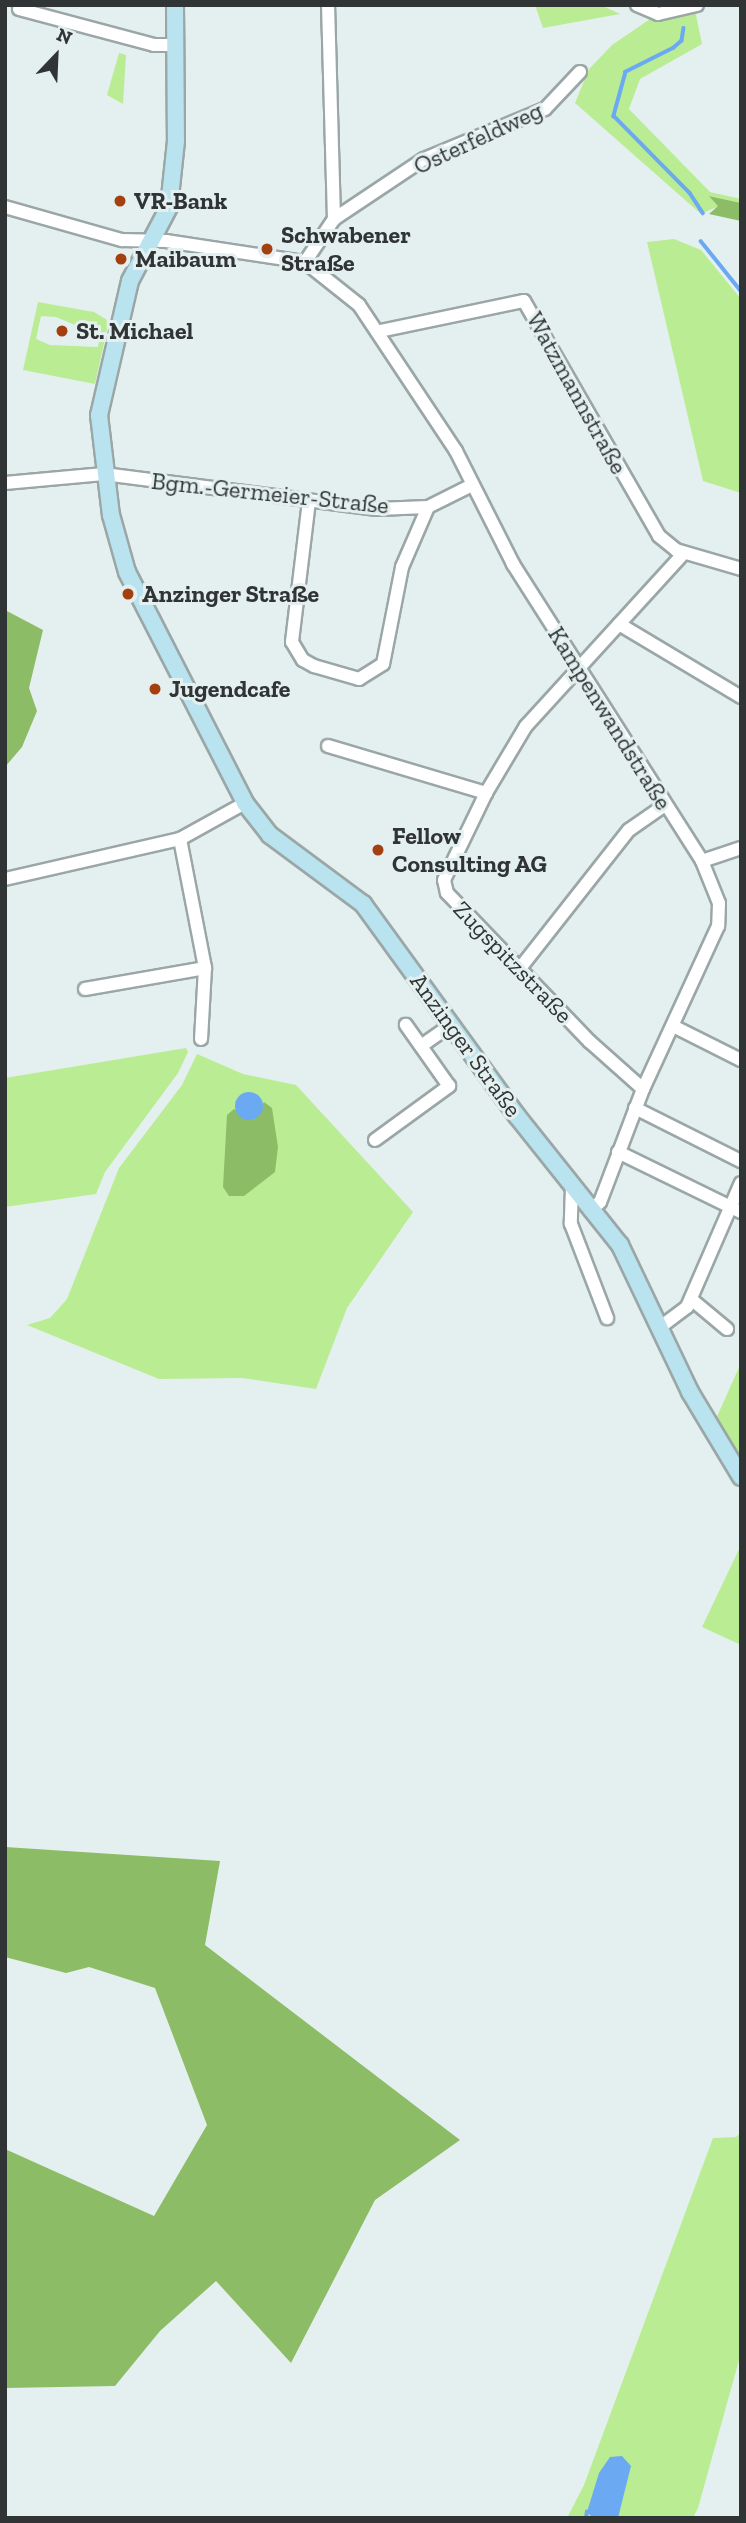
<!DOCTYPE html>
<html>
<head>
<meta charset="utf-8">
<style>
	body { margin:0 }
	#map { position:relative; width:746px; height:2523px; overflow:hidden; background:#e4f0f0; font-family:"Zilla Slab",serif }
	div>[style] { position:absolute }
	.green>* { inset:0; background:#baec94 }
	.forest>* { inset:0; background:#8cbc65 }
	.water>* { inset:0; background:#6ba9f3 }
	.round { border-radius:50% }
	.stream>* { height:3.5px; margin:-1.75px; padding:0 1.75px; transform-origin:1.75px; border-radius:1.75px; background:#6ba9f3 }
	.roads { filter:drop-shadow(2px 0 #9ba6a6) drop-shadow(-2px 0 #9ba6a6) drop-shadow(0 2px #9ba6a6) drop-shadow(0 -2px #9ba6a6) }
	.street>* { height:12px; margin:-6px; padding:0 6px; transform-origin:6px; border-radius:6px; background:#fff }
	.secondary>* { height:16px; margin:-8px; padding:0 8px; transform-origin:8px; border-radius:8px; background:#b8e3ef }
	.dots>* { width:19px; height:19px; translate:-50% -50%; box-sizing:border-box; border:4px solid #e4f0f0; border-radius:50% }
	span { translate:-50% -50%; white-space:nowrap; text-align:center; line-height:1.15; -webkit-text-stroke:6px #e4f0f0; paint-order:stroke }
	.street-label { font-size:24px; color:#303434 }
	.poi-label { font-size:24px; color:#303434; font-weight:700 }
	.left { translate:0 -50%; text-align:left }
	.frame { position:absolute; inset:0; border:7px solid #303434; pointer-events:none }
	.north { position:absolute; left:21px; top:21px; width:70px; height:70px; -webkit-text-stroke:5px #e4f0f0; paint-order:stroke; rotate:23deg; font-size:19px; font-weight:700; line-height:28px; text-align:center; color:#303434 }
	.north::after { content:''; display:block; margin:auto; width:24px; height:32px; background:#303434; clip-path:polygon(50% 0,100% 100%,50% 72%,0 100%) }
</style>
</head>
<body>
<div id="map">
	<div class="green">
		<i style="clip-path:polygon(535px 5px,601px 5px,620px 14px,543px 28px)"></i>
		<i style="clip-path:polygon(655px 5px,694px 5px,702px 44px,640px 79px,629px 109px,710px 192px,741px 199px,741px 203px,710px 196px,719px 206px,701px 214px,575px 103px,589px 69px,612px 45px,653px 17px)"></i>
		<i style="clip-path:polygon(119px 53px,126px 55px,123px 104px,107px 95px)"></i>
		<i style="clip-path:polygon(674px 239px,701px 250px,741px 299px,741px 493px,703px 481px,647px 242px)"></i>
		<i style="clip-path:polygon(evenodd,38px 302px,94px 312px,109px 321px,95px 384px,23px 370px,38px 302px,41px 316px,56px 317px,92px 332px,93px 327px,101px 329px,98px 347px,50px 345px,36px 339px,41px 316px)"></i>
		<i style="clip-path:polygon(186px 1048px,188px 1052px,178px 1073px,105px 1172px,96px 1194px,5px 1207px,5px 1078px)"></i>
		<i style="clip-path:polygon(197px 1054px,243px 1074px,296px 1085px,413px 1212px,347px 1308px,316px 1389px,242px 1378px,159px 1379px,27px 1325px,50px 1318px,67px 1299px,119px 1168px,182px 1085px)"></i>
		<i style="clip-path:polygon(741px 1363px,741px 1460px,715px 1421px)"></i>
		<i style="clip-path:polygon(741px 1545px,741px 1645px,702px 1627px)"></i>
		<i style="clip-path:polygon(741px 2132px,741px 2353px,698px 2508px,693px 2518px,567px 2518px,584px 2485px,713px 2138px,736px 2137px)"></i>
	</div>
	<div class="forest">
		<i style="clip-path:polygon(709px 196px,741px 203px,741px 221px,709px 214px,718px 206px)"></i>
		<i style="clip-path:polygon(5px 610px,43px 630px,29px 688px,37px 711px,22px 747px,5px 767px)"></i>
		<i style="clip-path:polygon(264px 1102px,272px 1108px,278px 1147px,275px 1172px,244px 1196px,229px 1196px,223px 1187px,227px 1115px,234px 1109px,252px 1120px)"></i>
		<i style="clip-path:polygon(5px 1847px,220px 1861px,205px 1945px,460px 2140px,375px 2200px,291px 2363px,216px 2281px,160px 2331px,115px 2386px,5px 2388px,5px 2149px,154px 2216px,207px 2125px,155px 1988px,89px 1967px,66px 1973px,5px 1957px)"></i>
	</div>
	<div class="water">
		<i class="round" style="left:235px;top:1092px;width:28px;height:28px"></i>
		<i style="clip-path:polygon(622px 2456px,631px 2466px,618px 2518px,593px 2518px,587px 2512px,599px 2473px,610px 2457px)"></i>
	</div>
	<div class="stream">
		<i style="left:684px;top:28px;width:13px;rotate:99deg"></i>
		<i style="left:682px;top:41px;width:11px;rotate:139deg"></i>
		<i style="left:674px;top:48px;width:54px;rotate:153.4deg"></i>
		<i style="left:626px;top:72px;width:46px;rotate:105.3deg"></i>
		<i style="left:614px;top:116px;width:108px;rotate:45.4deg"></i>
		<i style="left:690px;top:193px;width:24px;rotate:57deg"></i>
		<i style="left:701px;top:241px;width:64px;rotate:51.3deg"></i>
		<i style="left:586px;top:2518px;width:6px;rotate:-81deg"></i>
	</div>
	<div class="roads">
		<div class="street">
			<i style="left:637px;top:5px;width:23px;rotate:23deg"></i>
			<i style="left:658px;top:14px;width:40px;rotate:-13deg"></i>
			<i style="left:19px;top:9px;width:140px;rotate:14.9deg"></i>
			<i style="left:154px;top:45px;width:21px"></i>
			<i style="left:5px;top:207px;width:122px;rotate:15.8deg"></i>
			<i style="left:122px;top:240px;width:44px;rotate:1.3deg"></i>
			<i style="left:166px;top:241px;width:141px;rotate:8.6deg"></i>
			<i style="left:305px;top:262px;width:69px;rotate:38.5deg"></i>
			<i style="left:359px;top:305px;width:175px;rotate:56.4deg"></i>
			<i style="left:456px;top:451px;width:127px;rotate:63.2deg"></i>
			<i style="left:513px;top:564px;width:352px;rotate:57.5deg"></i>
			<i style="left:702px;top:861px;width:45px;rotate:68deg"></i>
			<i style="left:719px;top:903px;width:23px;rotate:92deg"></i>
			<i style="left:718px;top:926px;width:179px;rotate:114.7deg"></i>
			<i style="left:643px;top:1089px;width:121px;rotate:110.8deg"></i>
			<i style="left:600px;top:1202px;width:13px;rotate:138deg"></i>
			<i style="left:334px;top:219px;width:108px;rotate:-33.7deg"></i>
			<i style="left:424px;top:159px;width:131px;rotate:-22.5deg"></i>
			<i style="left:545px;top:109px;width:51px;rotate:-46.6deg"></i>
			<i style="left:305px;top:262px;width:52px;rotate:-56deg"></i>
			<i style="left:334px;top:219px;width:214px;rotate:-91.6deg"></i>
			<i style="left:380px;top:331px;width:147px;rotate:-11.8deg"></i>
			<i style="left:524px;top:301px;width:271px;rotate:60.1deg"></i>
			<i style="left:659px;top:536px;width:22px;rotate:39deg"></i>
			<i style="left:676px;top:550px;width:68px;rotate:16.3deg"></i>
			<i style="left:5px;top:483px;width:99px;rotate:-5.2deg"></i>
			<i style="left:104px;top:474px;width:275px;rotate:7.3deg"></i>
			<i style="left:377px;top:509px;width:51px;rotate:-2.2deg"></i>
			<i style="left:428px;top:507px;width:49px;rotate:-26.6deg"></i>
			<i style="left:309px;top:501px;width:142px;rotate:96.9deg"></i>
			<i style="left:292px;top:642px;width:21px;rotate:59deg"></i>
			<i style="left:303px;top:660px;width:13px;rotate:29deg"></i>
			<i style="left:314px;top:666px;width:47px;rotate:16.1deg"></i>
			<i style="left:359px;top:679px;width:28px;rotate:-32deg"></i>
			<i style="left:383px;top:664px;width:99px;rotate:-78.9deg"></i>
			<i style="left:402px;top:567px;width:65px;rotate:-66.6deg"></i>
			<i style="left:619px;top:624px;width:142px;rotate:30.9deg"></i>
			<i style="left:328px;top:746px;width:165px;rotate:16.6deg"></i>
			<i style="left:180px;top:839px;width:131px;rotate:79deg"></i>
			<i style="left:205px;top:968px;width:71px;rotate:93.2deg"></i>
			<i style="left:702px;top:861px;width:41px;rotate:-18.4deg"></i>
			<i style="left:5px;top:879px;width:180px;rotate:-12.9deg"></i>
			<i style="left:180px;top:839px;width:74px;rotate:-29deg"></i>
			<i style="left:521px;top:967px;width:174px;rotate:-51.8deg"></i>
			<i style="left:629px;top:830px;width:44px;rotate:-34.8deg"></i>
			<i style="left:85px;top:989px;width:122px;rotate:-9.9deg"></i>
			<i style="left:673px;top:1026px;width:76px;rotate:26.6deg"></i>
			<i style="left:421px;top:1046px;width:35px;rotate:-35deg"></i>
			<i style="left:643px;top:1089px;width:71px;rotate:-138.4deg"></i>
			<i style="left:590px;top:1042px;width:207px;rotate:-133.8deg"></i>
			<i style="left:447px;top:893px;width:13px;rotate:-103deg"></i>
			<i style="left:444px;top:880px;width:97px;rotate:-64.2deg"></i>
			<i style="left:486px;top:793px;width:78px;rotate:-59.2deg"></i>
			<i style="left:526px;top:726px;width:234px;rotate:-47.6deg"></i>
			<i style="left:635px;top:1108px;width:119px;rotate:26.6deg"></i>
			<i style="left:375px;top:1140px;width:92px;rotate:-36.1deg"></i>
			<i style="left:449px;top:1086px;width:75px;rotate:-125.2deg"></i>
			<i style="left:618px;top:1152px;width:137px;rotate:26deg"></i>
			<i style="left:572px;top:1187px;width:37px;rotate:92deg"></i>
			<i style="left:571px;top:1224px;width:101px;rotate:69deg"></i>
			<i style="left:691px;top:1299px;width:47px;rotate:39.8deg"></i>
			<i style="left:659px;top:1328px;width:35px;rotate:-37deg"></i>
			<i style="left:687px;top:1307px;width:135px;rotate:-66.5deg"></i>
		</div>
		<div class="secondary">
			<i style="left:175px;top:5px;width:136px;rotate:89.6deg"></i>
			<i style="left:176px;top:141px;width:66px;rotate:96.1deg"></i>
			<i style="left:169px;top:207px;width:84px;rotate:117.8deg"></i>
			<i style="left:130px;top:281px;width:138px;rotate:103deg"></i>
			<i style="left:99px;top:415px;width:101px;rotate:83.2deg"></i>
			<i style="left:111px;top:515px;width:59px;rotate:74.3deg"></i>
			<i style="left:127px;top:572px;width:259px;rotate:62.9deg"></i>
			<i style="left:245px;top:803px;width:41px;rotate:52deg"></i>
			<i style="left:270px;top:835px;width:116px;rotate:36.6deg"></i>
			<i style="left:363px;top:904px;width:262px;rotate:54deg"></i>
			<i style="left:517px;top:1116px;width:165px;rotate:51.4deg"></i>
			<i style="left:620px;top:1245px;width:163px;rotate:64.5deg"></i>
			<i style="left:690px;top:1392px;width:99px;rotate:59deg"></i>
		</div>
	</div>
	<div class="dots">
		<i style="left:120px;top:201px;background:#a43f10"></i>
		<i style="left:267px;top:249px;background:#a43f10"></i>
		<i style="left:121px;top:259px;background:#a43f10"></i>
		<i style="left:62px;top:331px;background:#a43f10"></i>
		<i style="left:128px;top:594px;background:#a43f10"></i>
		<i style="left:155px;top:689px;background:#a43f10"></i>
		<i style="left:378px;top:850px;background:#a43f10"></i>
	</div>
	<div class="street-label">
		<span style="left:478px;top:138px;rotate:-25deg">Osterfeldweg</span>
		<span style="left:577px;top:393px;rotate:61deg">Watzmannstraße</span>
		<span style="left:270px;top:493px;rotate:6deg">Bgm.-Germeier-Straße</span>
		<span style="left:610px;top:718px;rotate:58deg">Kampenwandstraße</span>
		<span style="left:513px;top:962px;rotate:46deg">Zugspitzstraße</span>
		<span style="left:466px;top:1045px;rotate:54deg">Anzinger Straße</span>
	</div>
	<div class="poi-label">
		<span class="left" style="left:134px;top:201px">VR-Bank</span>
		<span class="left" style="left:281px;top:249px">Schwabener<br>Straße</span>
		<span class="left" style="left:135px;top:259px">Maibaum</span>
		<span class="left" style="left:76px;top:331px">St. Michael</span>
		<span class="left" style="left:142px;top:594px">Anzinger Straße</span>
		<span class="left" style="left:169px;top:689px">Jugendcafe</span>
		<span class="left" style="left:392px;top:850px">Fellow<br>Consulting AG</span>
	</div>
	<div class="frame"></div>
	<div class="north">N</div>
</div>
</body>
</html>
